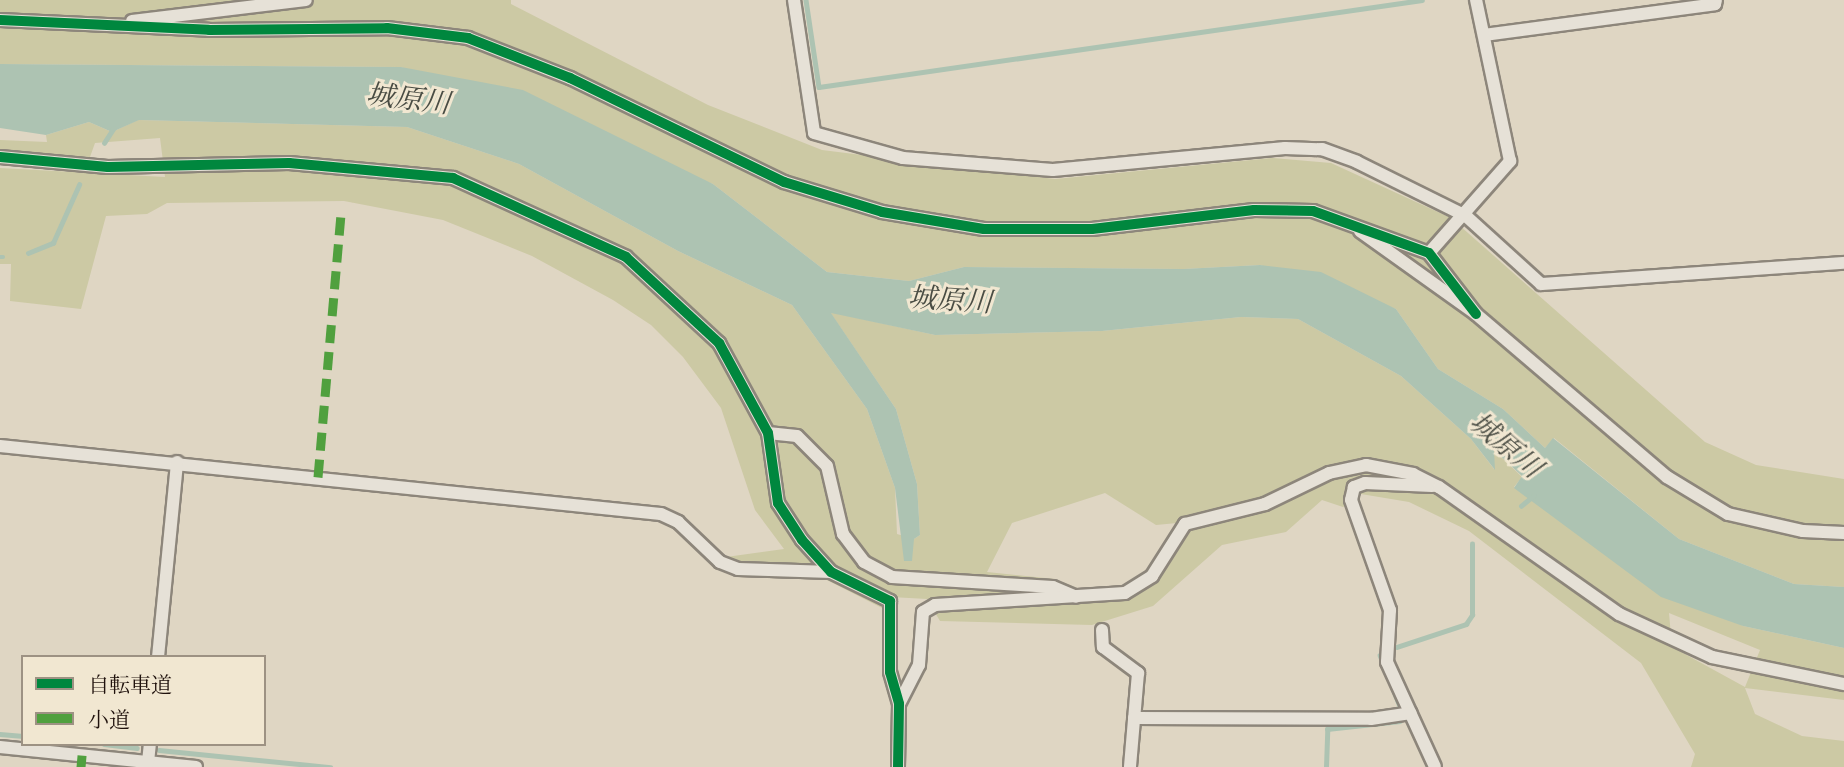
<!DOCTYPE html>
<html>
<head>
<meta charset="utf-8">
<style>
	body { margin:0 }
	#map { position:relative; width:1844px; height:767px; overflow:hidden; background:#dfd6c3; font-family:"IM FELL DW Pica","Noto Serif JP",serif }
	div>[style] { position:absolute }
	.green>* { inset:0; background:#ccc9a4 }
	.water>* { inset:0; background:#adc3b2 }
	.stream>* { height:4.5px; margin:-2.25px; padding:0 2.25px; transform-origin:2.25px; border-radius:2.25px; background:#adc3b2 }
	.roads { filter:drop-shadow(2px 0 #8d867b) drop-shadow(-2px 0 #8d867b) drop-shadow(0 2px #8d867b) drop-shadow(0 -2px #8d867b) }
	.street>* { height:12px; margin:-6px; padding:0 6px; transform-origin:6px; border-radius:6px; background:#e6e1d7 }
	.quiet>* { height:9px; margin-top:-4.5px; transform-origin:0; background:repeating-linear-gradient(90deg,#50a03e 0 18px,transparent 0 27px) }
	.cycleway>* { height:10px; margin:-5px; padding:0 5px; transform-origin:5px; border-radius:5px; background:#00873e }
	span { translate:-50% -50%; white-space:nowrap; text-align:center; line-height:1.15; -webkit-text-stroke:6px #f1e7d1; paint-order:stroke }
	.water-label { font-size:28px; color:#4a4d44; font-style:italic }
	.legend { position:absolute; left:21px; top:655px; width:245px; height:91px; box-sizing:border-box; background:#f1e7d1; border:2px solid #9d9283; margin:0; padding:9px 12px; list-style:none; font-size:21px; color:#20120d }
	.legend li { display:flex; align-items:center; gap:14px; height:35px }
	.legend b { width:35px; border:2px solid #9d9283 }
</style>
</head>
<body>
<div id="map">
	<div class="green">
		<i style="clip-path:polygon(0 0,511px 0,511px 4px,708px 105px,822px 150px,1055px 179px,1273px 158px,1331px 163px,1451px 218px,1705px 442px,1756px 465px,1844px 479px,1844px 587px,1794px 584px,1679px 539px,1554px 438px,1545px 448px,1503px 409px,1438px 369px,1396px 309px,1260px 265px,1183px 269px,964px 267px,909px 281px,827px 272px,713px 184px,401px 67px,0 64px)"></i>
		<i style="clip-path:polygon(evenodd,138px 120px,407px 127px,519px 164px,678px 251px,792px 305px,867px 409px,895px 488px,897px 534px,914px 539px,920px 535px,917px 484px,896px 409px,830px 312px,935px 335px,1102px 331px,1241px 317px,1298px 319px,1401px 376px,1471px 439px,1494px 469px,1494px 450px,1522px 477px,1514px 487px,1743px 626px,1844px 648px,1844px 700px,1745px 688px,1755px 714px,1802px 736px,1844px 741px,1844px 767px,1691px 767px,1695px 754px,1641px 663px,1469px 531px,1409px 502px,1361px 494px,1343px 507px,1322px 500px,1286px 532px,1222px 545px,1153px 606px,1092px 625px,940px 621px,927px 599px,891px 597px,882px 608px,821px 577px,728px 573px,726px 557px,784px 549px,755px 510px,721px 408px,683px 357px,651px 325px,613px 300px,532px 256px,443px 220px,344px 201px,167px 203px,147px 214px,106px 216px,81px 309px,10px 301px,11px 264px,0 264px,0 168px,165px 177px,160px 138px,95px 143px,90px 157px,0 151px,0 140px,47px 142px,46px 135px,89px 122px,112px 132px,138px 120px,1105px 493px,1156px 525px,1177px 523px,1145px 575px,1127px 586px,1082px 590px,1055px 579px,987px 572px,1012px 523px,1105px 493px,138px 120px,1669px 613px,1760px 650px,1745px 687px,1672px 647px,1669px 613px)"></i>
	</div>
	<div class="water">
		<i style="clip-path:polygon(0 64px,401px 67px,523px 90px,713px 184px,827px 272px,909px 281px,964px 267px,1183px 269px,1260px 265px,1321px 272px,1396px 309px,1438px 369px,1503px 409px,1545px 448px,1553px 438px,1679px 539px,1794px 584px,1844px 587px,1844px 648px,1743px 626px,1661px 597px,1514px 488px,1522px 476px,1494px 450px,1495px 470px,1471px 439px,1401px 376px,1298px 319px,1241px 317px,1102px 331px,935px 335px,831px 313px,896px 409px,917px 484px,920px 535px,914px 539px,912px 561px,904px 561px,895px 488px,867px 409px,792px 305px,678px 251px,519px 164px,407px 127px,139px 120px,112px 132px,89px 122px,46px 135px,0 128px)"></i>
	</div>
	<div class="stream">
		<i style="left:806px;top:0;width:88px;rotate:81.5deg"></i>
		<i style="left:819px;top:87px;width:609px;rotate:-8.21deg"></i>
		<i style="left:104px;top:143px;width:17px;rotate:-57deg"></i>
		<i style="left:28px;top:253px;width:27px;rotate:-22deg"></i>
		<i style="left:53px;top:243px;width:64px;rotate:-65.9deg"></i>
		<i style="left:0;top:257px;width:3px"></i>
		<i style="left:1521px;top:506px;width:16px;rotate:-40deg"></i>
		<i style="left:1397px;top:647px;width:73px;rotate:-18.4deg"></i>
		<i style="left:1466px;top:624px;width:11px;rotate:-56deg"></i>
		<i style="left:1472px;top:615px;width:71px;rotate:-90deg"></i>
		<i style="left:1380px;top:655px;width:53px;rotate:68.8deg"></i>
		<i style="left:0;top:734px;width:23px;rotate:5deg"></i>
		<i style="left:104px;top:744px;width:33px;rotate:7deg"></i>
		<i style="left:159px;top:750px;width:172px;rotate:5.7deg"></i>
		<i style="left:1326px;top:767px;width:38px;rotate:-88deg"></i>
		<i style="left:1327px;top:729px;width:73px;rotate:-6.3deg"></i>
	</div>
	<div class="roads">
		<div class="street">
			<i style="left:794px;top:0;width:134px;rotate:81.4deg"></i>
			<i style="left:814px;top:133px;width:92px;rotate:15.7deg"></i>
			<i style="left:903px;top:158px;width:150px;rotate:4.6deg"></i>
			<i style="left:1053px;top:170px;width:233px;rotate:-5.4deg"></i>
			<i style="left:1285px;top:148px;width:37px;rotate:2deg"></i>
			<i style="left:1322px;top:149px;width:37px;rotate:20deg"></i>
			<i style="left:1357px;top:162px;width:122px;rotate:26.4deg"></i>
			<i style="left:1466px;top:216px;width:101px;rotate:42.2deg"></i>
			<i style="left:1541px;top:284px;width:304px;rotate:-4deg"></i>
			<i style="left:0;top:20px;width:209px;rotate:2.7deg"></i>
			<i style="left:209px;top:30px;width:178px;rotate:-0.6deg"></i>
			<i style="left:387px;top:28px;width:82px;rotate:7deg"></i>
			<i style="left:468px;top:38px;width:110px;rotate:21.4deg"></i>
			<i style="left:570px;top:78px;width:238px;rotate:25.9deg"></i>
			<i style="left:784px;top:182px;width:102px;rotate:17deg"></i>
			<i style="left:882px;top:212px;width:103px;rotate:9.5deg"></i>
			<i style="left:984px;top:229px;width:108px"></i>
			<i style="left:1092px;top:229px;width:163px;rotate:-6.7deg"></i>
			<i style="left:1254px;top:210px;width:59px;rotate:1deg"></i>
			<i style="left:1313px;top:211px;width:123px;rotate:19.9deg"></i>
			<i style="left:1429px;top:253px;width:77px;rotate:52.4deg"></i>
			<i style="left:132px;top:21px;width:175px;rotate:-6.9deg"></i>
			<i style="left:1484px;top:35px;width:233px;rotate:-7.6deg"></i>
			<i style="left:1715px;top:4px;width:4px;rotate:-76deg"></i>
			<i style="left:0;top:157px;width:108px;rotate:5.3deg"></i>
			<i style="left:108px;top:167px;width:181px;rotate:-1.3deg"></i>
			<i style="left:289px;top:163px;width:165px;rotate:5.2deg"></i>
			<i style="left:453px;top:178px;width:190px;rotate:24.5deg"></i>
			<i style="left:626px;top:257px;width:127px;rotate:42.8deg"></i>
			<i style="left:719px;top:343px;width:102px;rotate:61.4deg"></i>
			<i style="left:768px;top:433px;width:71px;rotate:81.9deg"></i>
			<i style="left:778px;top:503px;width:44px;rotate:57deg"></i>
			<i style="left:802px;top:540px;width:43px;rotate:47.8deg"></i>
			<i style="left:831px;top:572px;width:66px;rotate:26.2deg"></i>
			<i style="left:890px;top:601px;width:71px;rotate:90deg"></i>
			<i style="left:890px;top:672px;width:33px;rotate:74deg"></i>
			<i style="left:899px;top:704px;width:63px;rotate:90.9deg"></i>
			<i style="left:1360px;top:231px;width:143px;rotate:35.6deg"></i>
			<i style="left:1476px;top:314px;width:251px;rotate:40.5deg"></i>
			<i style="left:1667px;top:477px;width:71px;rotate:31.2deg"></i>
			<i style="left:1728px;top:514px;width:77px;rotate:12.8deg"></i>
			<i style="left:1803px;top:531px;width:41px;rotate:2.8deg"></i>
			<i style="left:1429px;top:253px;width:123px;rotate:-48.6deg"></i>
			<i style="left:1510px;top:161px;width:165px;rotate:-101.9deg"></i>
			<i style="left:768px;top:433px;width:29px;rotate:6deg"></i>
			<i style="left:797px;top:436px;width:42px;rotate:45deg"></i>
			<i style="left:827px;top:466px;width:70px;rotate:76.8deg"></i>
			<i style="left:843px;top:534px;width:35px;rotate:53deg"></i>
			<i style="left:864px;top:562px;width:32px;rotate:28deg"></i>
			<i style="left:892px;top:577px;width:161px;rotate:3.6deg"></i>
			<i style="left:1053px;top:587px;width:25px;rotate:23deg"></i>
			<i style="left:0;top:446px;width:664px;rotate:5.87deg"></i>
			<i style="left:661px;top:514px;width:19px;rotate:25deg"></i>
			<i style="left:678px;top:522px;width:58px;rotate:43.6deg"></i>
			<i style="left:720px;top:562px;width:19px;rotate:21deg"></i>
			<i style="left:738px;top:569px;width:93px;rotate:1.8deg"></i>
			<i style="left:1432px;top:486px;width:67px;rotate:-177.4deg"></i>
			<i style="left:1365px;top:483px;width:12px;rotate:160deg"></i>
			<i style="left:1354px;top:487px;width:13px;rotate:103deg"></i>
			<i style="left:1351px;top:500px;width:117px;rotate:70.5deg"></i>
			<i style="left:1390px;top:610px;width:52px;rotate:93.3deg"></i>
			<i style="left:1387px;top:662px;width:115px;rotate:65.4deg"></i>
			<i style="left:1102px;top:630px;width:17px;rotate:87deg"></i>
			<i style="left:1103px;top:647px;width:44px;rotate:36.6deg"></i>
			<i style="left:1138px;top:673px;width:94px;rotate:94.9deg"></i>
			<i style="left:158px;top:657px;width:196px;rotate:-84.4deg"></i>
			<i style="left:899px;top:704px;width:44px;rotate:-62.9deg"></i>
			<i style="left:919px;top:665px;width:53px;rotate:-85.7deg"></i>
			<i style="left:923px;top:612px;width:14px;rotate:-30deg"></i>
			<i style="left:935px;top:605px;width:190px;rotate:-3.6deg"></i>
			<i style="left:1125px;top:593px;width:32px;rotate:-32deg"></i>
			<i style="left:1152px;top:576px;width:62px;rotate:-57.6deg"></i>
			<i style="left:1185px;top:524px;width:82px;rotate:-14deg"></i>
			<i style="left:1265px;top:504px;width:71px;rotate:-25.8deg"></i>
			<i style="left:1329px;top:473px;width:38px;rotate:-12deg"></i>
			<i style="left:1366px;top:465px;width:48px;rotate:10.8deg"></i>
			<i style="left:1413px;top:474px;width:29px;rotate:27deg"></i>
			<i style="left:1439px;top:487px;width:220px;rotate:35.2deg"></i>
			<i style="left:1619px;top:614px;width:102px;rotate:24.8deg"></i>
			<i style="left:1712px;top:657px;width:135px;rotate:11.6deg"></i>
			<i style="left:1134px;top:718px;width:237px;rotate:0.2deg"></i>
			<i style="left:1371px;top:719px;width:40px;rotate:-8.5deg"></i>
			<i style="left:0;top:747px;width:197px;rotate:5.8deg"></i>
			<i style="left:148px;top:762px;width:18px;rotate:-84deg"></i>
		</div>
	</div>
	<div class="quiet">
		<i style="left:318px;top:477px;width:262px;rotate:-85deg"></i>
		<i style="left:81px;top:767px;width:12px;rotate:-85deg"></i>
	</div>
	<div class="cycleway">
		<i style="left:0;top:20px;width:209px;rotate:2.7deg"></i>
		<i style="left:209px;top:30px;width:178px;rotate:-0.6deg"></i>
		<i style="left:387px;top:28px;width:82px;rotate:7deg"></i>
		<i style="left:468px;top:38px;width:110px;rotate:21.4deg"></i>
		<i style="left:570px;top:78px;width:238px;rotate:25.9deg"></i>
		<i style="left:784px;top:182px;width:102px;rotate:17deg"></i>
		<i style="left:882px;top:212px;width:103px;rotate:9.5deg"></i>
		<i style="left:984px;top:229px;width:108px"></i>
		<i style="left:1092px;top:229px;width:163px;rotate:-6.7deg"></i>
		<i style="left:1254px;top:210px;width:59px;rotate:1deg"></i>
		<i style="left:1313px;top:211px;width:123px;rotate:19.9deg"></i>
		<i style="left:1429px;top:253px;width:77px;rotate:52.4deg"></i>
		<i style="left:0;top:157px;width:108px;rotate:5.3deg"></i>
		<i style="left:108px;top:167px;width:181px;rotate:-1.3deg"></i>
		<i style="left:289px;top:163px;width:165px;rotate:5.2deg"></i>
		<i style="left:453px;top:178px;width:190px;rotate:24.5deg"></i>
		<i style="left:626px;top:257px;width:127px;rotate:42.8deg"></i>
		<i style="left:719px;top:343px;width:102px;rotate:61.4deg"></i>
		<i style="left:768px;top:433px;width:71px;rotate:81.9deg"></i>
		<i style="left:778px;top:503px;width:44px;rotate:57deg"></i>
		<i style="left:802px;top:540px;width:43px;rotate:47.8deg"></i>
		<i style="left:831px;top:572px;width:66px;rotate:26.2deg"></i>
		<i style="left:890px;top:601px;width:71px;rotate:90deg"></i>
		<i style="left:890px;top:672px;width:33px;rotate:74deg"></i>
		<i style="left:899px;top:704px;width:63px;rotate:90.9deg"></i>
	</div>
	<div class="water-label">
		<span style="left:408px;top:100px;rotate:7deg">城原川</span>
		<span style="left:950px;top:301px;rotate:4deg">城原川</span>
		<span style="left:1505px;top:446px;rotate:40deg">城原川</span>
	</div>
	<ul class="legend">
	<li><b style="height:9px;background:#00873e"></b>自転車道</li>
	<li><b style="height:9px;background:#50a03e"></b>小道</li>
	</ul>
</div>
</body>
</html>
